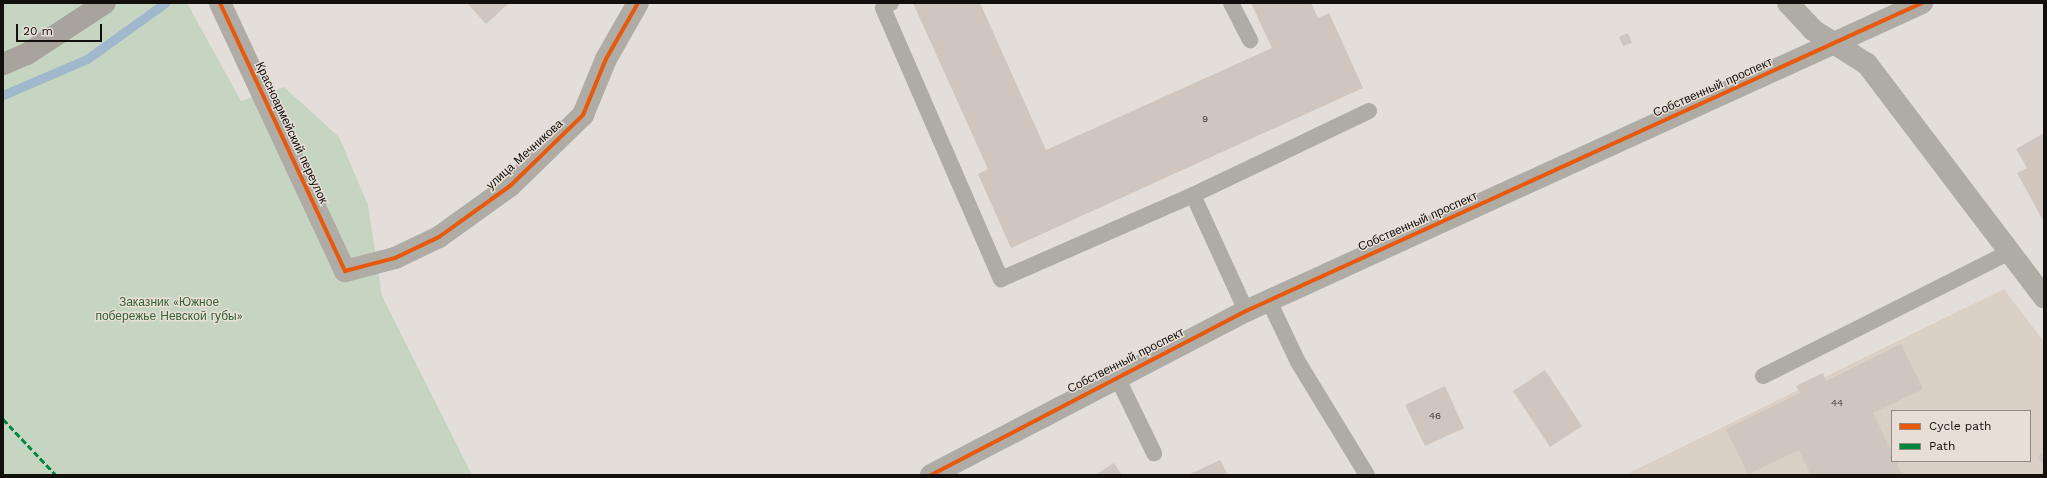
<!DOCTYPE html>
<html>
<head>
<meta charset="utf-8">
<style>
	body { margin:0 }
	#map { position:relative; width:2047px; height:478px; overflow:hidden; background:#e3deda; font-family:"Work Sans",sans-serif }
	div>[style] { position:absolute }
	.built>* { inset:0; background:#dad0c6 }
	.green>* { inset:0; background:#c5d5c1 }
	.stream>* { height:9px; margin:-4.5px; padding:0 4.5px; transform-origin:4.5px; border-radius:4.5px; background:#a0b8cc }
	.building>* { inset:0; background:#cec6bf }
	.lane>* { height:16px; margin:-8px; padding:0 8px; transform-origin:8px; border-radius:8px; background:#afaba5 }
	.street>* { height:22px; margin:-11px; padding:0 11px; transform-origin:11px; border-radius:11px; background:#afaba5 }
	.primary>* { height:22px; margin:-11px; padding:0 11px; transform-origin:11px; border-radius:11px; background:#a8a39d }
	.quiet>* { height:3px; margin-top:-1.5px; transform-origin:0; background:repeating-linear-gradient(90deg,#00873e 0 6px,transparent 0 9px) }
	.cycleway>* { height:4px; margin:-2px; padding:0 2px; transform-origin:2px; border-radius:2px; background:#e8590c }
	span { translate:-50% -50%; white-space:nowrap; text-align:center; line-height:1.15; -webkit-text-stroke:3px #e7ded6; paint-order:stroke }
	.number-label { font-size:10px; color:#433f3a }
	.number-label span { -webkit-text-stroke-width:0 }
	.street-label { font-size:12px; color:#120f0c }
	.park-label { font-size:12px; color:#346335 }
	.frame { position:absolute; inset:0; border:4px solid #120f0c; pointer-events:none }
	.legend { position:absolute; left:1891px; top:410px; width:140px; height:52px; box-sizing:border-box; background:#e7ded6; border:1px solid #928b85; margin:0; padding:5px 7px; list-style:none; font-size:12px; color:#120f0c }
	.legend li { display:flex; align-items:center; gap:8px; height:20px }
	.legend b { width:20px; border:1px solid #928b85 }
	.scale { position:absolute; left:16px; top:24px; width:86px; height:18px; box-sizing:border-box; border:2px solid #120f0c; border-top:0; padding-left:5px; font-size:12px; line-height:14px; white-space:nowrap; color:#120f0c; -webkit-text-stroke:3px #e7ded6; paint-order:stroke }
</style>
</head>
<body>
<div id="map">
	<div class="built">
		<i style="clip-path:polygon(evenodd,2004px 289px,2044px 342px,2044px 475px,1625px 475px,2004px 289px,1892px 411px,2030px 411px,2030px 461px,1892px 461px,1892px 411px)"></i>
	</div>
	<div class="green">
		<i style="clip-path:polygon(3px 3px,187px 3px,241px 101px,284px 87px,339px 137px,368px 205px,382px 296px,472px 475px,3px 475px)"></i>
	</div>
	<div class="stream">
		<i style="left:3px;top:95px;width:91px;rotate:-23.2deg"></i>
		<i style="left:87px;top:59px;width:96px;rotate:-35.7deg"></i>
	</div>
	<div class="building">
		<i style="clip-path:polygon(467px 3px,509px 3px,486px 24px)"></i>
		<i style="clip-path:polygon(913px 3px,980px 3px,1046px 150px,1272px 48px,1251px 3px,1311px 3px,1318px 18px,1329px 13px,1363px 88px,1011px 248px,978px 174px,988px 169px)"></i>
		<i style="clip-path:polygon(1628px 33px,1632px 43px,1623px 46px,1619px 37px)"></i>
		<i style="clip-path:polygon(2044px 133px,2044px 222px,2017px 173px,2027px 168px,2016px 149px)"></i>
		<i style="clip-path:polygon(1901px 344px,1923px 389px,1873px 413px,1892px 453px,1892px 461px,1896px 461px,1903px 475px,1811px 475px,1799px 450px,1748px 474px,1726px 429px,1800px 393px,1796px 386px,1823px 373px,1826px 381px)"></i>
		<i style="clip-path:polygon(1545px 370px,1582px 426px,1550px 447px,1513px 391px)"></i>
		<i style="clip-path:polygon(1445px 386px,1464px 428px,1425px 446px,1405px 405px)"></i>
		<i style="clip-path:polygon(2044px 451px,2044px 465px,2037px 457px)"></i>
		<i style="clip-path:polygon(1220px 460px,1228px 475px,1188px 475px)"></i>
		<i style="clip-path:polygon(1114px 463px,1122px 475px,1095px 475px)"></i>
	</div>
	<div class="lane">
		<i style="left:891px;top:3px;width:9px;rotate:148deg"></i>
		<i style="left:883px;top:8px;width:296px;rotate:66.5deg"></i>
		<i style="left:1001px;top:279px;width:210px;rotate:-23.6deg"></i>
		<i style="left:1193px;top:195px;width:128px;rotate:65.4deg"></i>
		<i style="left:1231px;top:3px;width:42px;rotate:62.8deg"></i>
		<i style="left:1193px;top:195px;width:195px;rotate:-25.5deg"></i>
		<i style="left:1269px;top:301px;width:68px;rotate:64.6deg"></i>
		<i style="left:1298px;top:362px;width:132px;rotate:58.6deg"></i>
		<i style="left:1763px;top:376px;width:276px;rotate:-26.7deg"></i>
		<i style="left:1117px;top:377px;width:85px;rotate:64deg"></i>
	</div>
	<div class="street">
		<i style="left:220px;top:3px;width:296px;rotate:65deg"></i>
		<i style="left:345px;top:271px;width:52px;rotate:-14.6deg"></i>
		<i style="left:395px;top:258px;width:49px;rotate:-25.5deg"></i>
		<i style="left:439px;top:237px;width:87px;rotate:-35.7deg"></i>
		<i style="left:510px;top:186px;width:102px;rotate:-44.2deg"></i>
		<i style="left:583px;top:115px;width:61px;rotate:-67.7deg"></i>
		<i style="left:606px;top:59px;width:64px;rotate:-60.3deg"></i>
		<i style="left:1788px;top:3px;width:37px;rotate:47deg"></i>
		<i style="left:1813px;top:30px;width:64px;rotate:32.2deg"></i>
		<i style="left:1867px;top:64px;width:293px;rotate:52.8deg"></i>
		<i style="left:931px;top:475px;width:355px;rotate:-27.5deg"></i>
		<i style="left:1246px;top:311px;width:743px;rotate:-24.5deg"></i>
	</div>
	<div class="primary">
		<i style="left:3px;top:64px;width:26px;rotate:-23deg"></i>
		<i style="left:27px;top:54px;width:93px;rotate:-33.2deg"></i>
	</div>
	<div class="quiet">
		<i style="left:3px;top:419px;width:77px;rotate:46.6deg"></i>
	</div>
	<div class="cycleway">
		<i style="left:220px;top:3px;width:296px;rotate:65deg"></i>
		<i style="left:345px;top:271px;width:52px;rotate:-14.6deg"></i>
		<i style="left:395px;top:258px;width:49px;rotate:-25.5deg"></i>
		<i style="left:439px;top:237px;width:87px;rotate:-35.7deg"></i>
		<i style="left:510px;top:186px;width:102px;rotate:-44.2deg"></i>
		<i style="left:583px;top:115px;width:61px;rotate:-67.7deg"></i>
		<i style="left:606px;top:59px;width:64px;rotate:-60.3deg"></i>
		<i style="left:931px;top:475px;width:355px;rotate:-27.5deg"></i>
		<i style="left:1246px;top:311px;width:743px;rotate:-24.5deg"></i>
	</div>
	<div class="number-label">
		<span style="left:1205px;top:119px">9</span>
		<span style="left:1837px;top:403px">44</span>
		<span style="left:1435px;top:416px">46</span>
	</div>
	<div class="street-label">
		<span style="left:1713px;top:88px;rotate:-24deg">Собственный проспект</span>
		<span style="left:291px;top:133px;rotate:65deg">Красноармейский переулок</span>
		<span style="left:525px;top:155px;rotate:-42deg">улица Мечникова</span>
		<span style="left:1418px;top:222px;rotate:-24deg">Собственный проспект</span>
		<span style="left:1126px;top:361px;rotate:-27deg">Собственный проспект</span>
	</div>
	<div class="park-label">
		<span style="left:169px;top:310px">Заказник «Южное<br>побережье Невской губы»</span>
	</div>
	<div class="frame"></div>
	<ul class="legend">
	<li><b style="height:5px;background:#e8590c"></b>Cycle path</li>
	<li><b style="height:5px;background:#00873e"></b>Path</li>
	</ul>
	<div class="scale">20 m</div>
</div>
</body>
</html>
